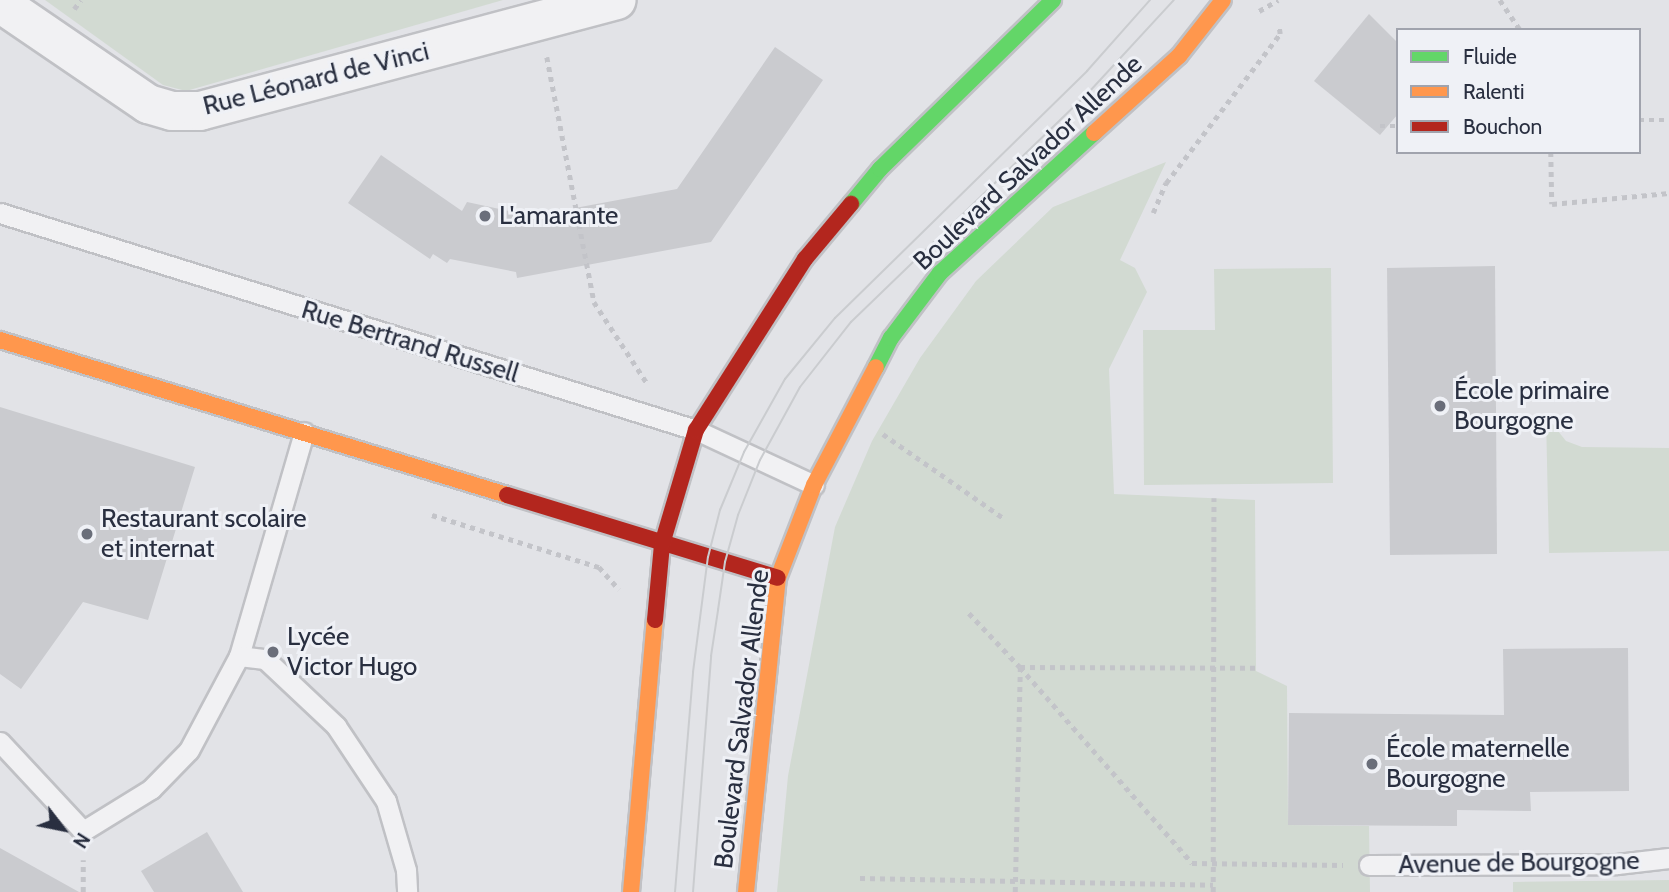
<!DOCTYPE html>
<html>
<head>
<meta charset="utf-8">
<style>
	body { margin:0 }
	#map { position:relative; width:1669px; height:892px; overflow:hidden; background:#e2e3e7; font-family:Cabin,sans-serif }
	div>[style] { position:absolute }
	.green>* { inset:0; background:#d2dad2 }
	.building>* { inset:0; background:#cacbcf }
	.path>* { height:4.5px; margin-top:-2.25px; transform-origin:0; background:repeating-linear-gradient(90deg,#c3c4c9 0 5px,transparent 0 10px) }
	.roads { filter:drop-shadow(2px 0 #c0c1c5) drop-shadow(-2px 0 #c0c1c5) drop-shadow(0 2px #c0c1c5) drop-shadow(0 -2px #c0c1c5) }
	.lane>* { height:19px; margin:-9.5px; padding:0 9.5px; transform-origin:9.5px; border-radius:9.5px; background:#f1f1f3 }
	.street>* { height:38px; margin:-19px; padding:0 19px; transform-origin:19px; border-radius:19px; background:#f1f1f3 }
	.fast>* { height:16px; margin:-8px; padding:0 8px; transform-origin:8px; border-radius:8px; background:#63d668 }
	.slow>* { height:16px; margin:-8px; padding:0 8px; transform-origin:8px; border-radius:8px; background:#ff974d }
	.jam>* { height:16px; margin:-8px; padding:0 8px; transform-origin:8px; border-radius:8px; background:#b3261e }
	.tram>* { height:2px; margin:-1px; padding:0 1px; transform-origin:1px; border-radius:1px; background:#cacccf }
	.dots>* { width:19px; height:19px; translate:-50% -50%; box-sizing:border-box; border:4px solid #eff1f6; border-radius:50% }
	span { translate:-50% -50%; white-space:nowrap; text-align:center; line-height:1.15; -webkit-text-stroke:6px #eff1f6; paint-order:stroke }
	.street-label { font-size:26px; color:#292f40 }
	.poi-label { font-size:26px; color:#292f40 }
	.left { translate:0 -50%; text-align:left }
	.legend { position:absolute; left:1396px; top:28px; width:245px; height:126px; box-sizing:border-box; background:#eff1f6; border:2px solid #a0a3ad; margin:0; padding:9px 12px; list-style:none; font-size:21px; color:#292f40 }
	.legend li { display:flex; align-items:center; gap:14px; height:35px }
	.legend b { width:35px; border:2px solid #a0a3ad }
	.north { position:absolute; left:28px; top:794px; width:70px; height:70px; -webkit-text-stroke:5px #eff1f6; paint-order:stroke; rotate:122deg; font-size:19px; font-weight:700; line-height:28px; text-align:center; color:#292f40 }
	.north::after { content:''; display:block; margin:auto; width:24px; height:32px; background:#292f40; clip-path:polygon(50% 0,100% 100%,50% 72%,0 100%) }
</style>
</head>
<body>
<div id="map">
	<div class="green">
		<i style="clip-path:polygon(45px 0,503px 0,186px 91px,163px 85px)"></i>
		<i style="clip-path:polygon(1166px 162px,1120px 260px,1135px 268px,1147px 292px,1109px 369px,1114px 494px,1255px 500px,1256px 671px,1287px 686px,1288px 825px,1369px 826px,1370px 892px,777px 892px,788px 776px,835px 527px,872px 441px,920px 358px,976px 281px,1053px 207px)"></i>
		<i style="clip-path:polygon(1331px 268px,1333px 483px,1144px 485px,1143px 330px,1215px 330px,1214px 269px)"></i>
		<i style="clip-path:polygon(1546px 416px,1566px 441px,1582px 447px,1669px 448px,1669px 551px,1549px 553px)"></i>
		<i style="clip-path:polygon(1669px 880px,1669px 892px,1513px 892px,1513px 882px)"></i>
	</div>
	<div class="building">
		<i style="clip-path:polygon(1369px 14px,1398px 43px,1398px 114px,1380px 135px,1314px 81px)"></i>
		<i style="clip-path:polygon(775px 47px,823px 80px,711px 242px,517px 278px,516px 272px,450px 259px,447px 263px,433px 254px,430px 259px,348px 203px,381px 155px,462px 211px,467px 202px,532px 216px,677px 189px)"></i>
		<i style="clip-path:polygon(1495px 266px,1497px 554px,1390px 555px,1387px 268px)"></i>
		<i style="clip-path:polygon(0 407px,195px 467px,148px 620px,83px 602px,21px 689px,0 674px)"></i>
		<i style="clip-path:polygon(1628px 648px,1629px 791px,1530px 792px,1531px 811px,1457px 810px,1457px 826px,1288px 825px,1289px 713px,1504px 715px,1503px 649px)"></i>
		<i style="clip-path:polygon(207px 832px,243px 892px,154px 892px,141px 871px)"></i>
		<i style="clip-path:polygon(0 848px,79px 892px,0 892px)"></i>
	</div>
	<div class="path">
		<i style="left:1500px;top:0;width:36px;rotate:56deg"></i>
		<i style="left:74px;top:9px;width:11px;rotate:-52deg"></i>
		<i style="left:1259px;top:11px;width:22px;rotate:-30deg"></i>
		<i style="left:547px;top:57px;width:249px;rotate:79.1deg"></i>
		<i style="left:594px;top:302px;width:97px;rotate:56.8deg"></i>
		<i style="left:1639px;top:120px;width:25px"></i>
		<i style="left:1380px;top:126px;width:18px"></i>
		<i style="left:1551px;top:152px;width:52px;rotate:88.9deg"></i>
		<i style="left:1552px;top:204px;width:118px;rotate:-5.4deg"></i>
		<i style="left:1153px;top:213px;width:33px;rotate:-67deg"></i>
		<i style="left:1166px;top:183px;width:188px;rotate:-52.6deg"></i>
		<i style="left:1280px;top:34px;width:6px;rotate:-99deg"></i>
		<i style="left:883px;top:434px;width:149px;rotate:34.9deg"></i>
		<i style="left:432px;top:515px;width:175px;rotate:17.3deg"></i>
		<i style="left:599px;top:567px;width:30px;rotate:48deg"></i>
		<i style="left:969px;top:613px;width:74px;rotate:46.6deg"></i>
		<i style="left:1020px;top:667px;width:261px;rotate:48.7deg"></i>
		<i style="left:1192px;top:863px;width:151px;rotate:0.8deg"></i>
		<i style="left:860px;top:878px;width:353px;rotate:1.1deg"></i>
		<i style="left:83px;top:892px;width:32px;rotate:-90deg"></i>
		<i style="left:1015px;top:892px;width:225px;rotate:-88.7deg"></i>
		<i style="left:1020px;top:667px;width:237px;rotate:0.2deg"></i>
		<i style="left:1213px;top:892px;width:394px;rotate:-89.9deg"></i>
	</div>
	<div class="roads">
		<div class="lane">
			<i style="left:0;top:213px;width:729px;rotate:17.32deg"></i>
			<i style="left:696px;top:430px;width:130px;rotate:25deg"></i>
			<i style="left:239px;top:656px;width:233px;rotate:-73.8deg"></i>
			<i style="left:0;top:742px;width:122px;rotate:47deg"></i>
			<i style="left:83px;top:831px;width:80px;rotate:-31.7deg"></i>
			<i style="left:151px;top:789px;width:54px;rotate:-45.7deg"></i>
			<i style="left:189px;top:750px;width:106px;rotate:-62deg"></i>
			<i style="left:239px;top:656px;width:26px;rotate:7deg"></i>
			<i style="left:265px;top:659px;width:98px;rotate:43.3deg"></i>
			<i style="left:336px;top:726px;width:90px;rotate:56.3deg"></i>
			<i style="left:386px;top:801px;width:72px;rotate:73.8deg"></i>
			<i style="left:406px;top:870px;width:22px;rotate:87deg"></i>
			<i style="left:1369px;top:865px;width:248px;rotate:-0.2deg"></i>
			<i style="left:1617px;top:864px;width:52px;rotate:-6.6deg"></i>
		</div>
		<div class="street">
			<i style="left:0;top:3px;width:179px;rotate:34.3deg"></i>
			<i style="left:148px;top:104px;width:25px;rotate:16deg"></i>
			<i style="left:172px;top:111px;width:28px"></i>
			<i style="left:200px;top:111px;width:431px;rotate:-14.9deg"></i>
		</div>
		<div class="fast">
			<i style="left:851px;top:204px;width:45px;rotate:-50.4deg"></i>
			<i style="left:880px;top:169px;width:242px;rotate:-44.3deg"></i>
			<i style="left:876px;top:367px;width:33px;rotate:-63deg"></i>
			<i style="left:891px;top:338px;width:81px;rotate:-53deg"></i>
			<i style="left:940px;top:273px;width:208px;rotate:-42.3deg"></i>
		</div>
		<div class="slow">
			<i style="left:1094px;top:133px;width:115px;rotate:-42.2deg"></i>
			<i style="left:1179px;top:56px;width:71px;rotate:-51.8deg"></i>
			<i style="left:0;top:340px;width:530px;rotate:17deg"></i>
			<i style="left:631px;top:892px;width:273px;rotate:-85deg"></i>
			<i style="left:746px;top:892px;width:316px;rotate:-84.2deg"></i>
			<i style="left:778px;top:578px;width:100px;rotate:-68.8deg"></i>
			<i style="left:814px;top:485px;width:133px;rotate:-62.3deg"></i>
		</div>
		<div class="jam">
			<i style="left:507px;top:495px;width:283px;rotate:17deg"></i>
			<i style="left:655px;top:620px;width:76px;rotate:-84.7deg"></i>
			<i style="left:662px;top:544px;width:119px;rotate:-73.4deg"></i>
			<i style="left:696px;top:430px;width:203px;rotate:-57.5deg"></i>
			<i style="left:805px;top:259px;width:72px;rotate:-50.1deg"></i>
		</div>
	</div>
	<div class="tram">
		<i style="left:675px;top:892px;width:221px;rotate:-85.3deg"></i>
		<i style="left:693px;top:672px;width:116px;rotate:-82.6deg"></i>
		<i style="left:708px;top:557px;width:49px;rotate:-75.7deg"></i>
		<i style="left:720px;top:510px;width:63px;rotate:-67.5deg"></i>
		<i style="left:744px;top:452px;width:84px;rotate:-60.7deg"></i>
		<i style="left:785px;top:379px;width:79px;rotate:-50.7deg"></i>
		<i style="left:835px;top:318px;width:353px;rotate:-44.4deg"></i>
		<i style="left:1087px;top:71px;width:95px;rotate:-48.4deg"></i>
		<i style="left:693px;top:892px;width:237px;rotate:-85.6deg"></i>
		<i style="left:711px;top:656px;width:47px;rotate:-81.3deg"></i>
		<i style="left:718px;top:610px;width:49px;rotate:-81.7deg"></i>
		<i style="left:725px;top:562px;width:49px;rotate:-74.5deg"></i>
		<i style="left:738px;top:515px;width:59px;rotate:-68.2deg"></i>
		<i style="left:760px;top:460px;width:83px;rotate:-61.3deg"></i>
		<i style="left:800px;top:387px;width:83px;rotate:-51.9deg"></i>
		<i style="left:851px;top:322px;width:331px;rotate:-44deg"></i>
		<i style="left:1089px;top:92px;width:125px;rotate:-47.3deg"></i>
	</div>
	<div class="dots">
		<i style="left:485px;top:216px;background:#6a6e7a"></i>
		<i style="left:1440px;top:406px;background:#6a6e7a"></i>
		<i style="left:87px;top:534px;background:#6a6e7a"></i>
		<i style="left:273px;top:652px;background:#6a6e7a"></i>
		<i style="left:1372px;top:764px;background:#6a6e7a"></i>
	</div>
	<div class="street-label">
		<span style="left:316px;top:79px;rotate:-14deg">Rue Léonard de Vinci</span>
		<span style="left:1028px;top:163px;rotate:-43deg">Boulevard Salvador Allende</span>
		<span style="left:410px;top:342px;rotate:17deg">Rue Bertrand Russell</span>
		<span style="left:742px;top:719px;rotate:-83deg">Boulevard Salvador Allende</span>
		<span style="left:1519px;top:863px;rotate:-1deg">Avenue de Bourgogne</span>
	</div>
	<div class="poi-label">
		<span class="left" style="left:499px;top:216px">L'amarante</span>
		<span class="left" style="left:1454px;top:406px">École primaire<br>Bourgogne</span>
		<span class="left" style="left:101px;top:534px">Restaurant scolaire<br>et internat</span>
		<span class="left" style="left:287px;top:652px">Lycée<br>Victor Hugo</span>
		<span class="left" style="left:1386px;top:764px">École maternelle<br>Bourgogne</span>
	</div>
	<ul class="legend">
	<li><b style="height:9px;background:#63d668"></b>Fluide</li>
	<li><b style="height:9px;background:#ff974d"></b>Ralenti</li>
	<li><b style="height:9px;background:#b3261e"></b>Bouchon</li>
	</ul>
	<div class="north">N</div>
</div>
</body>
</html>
